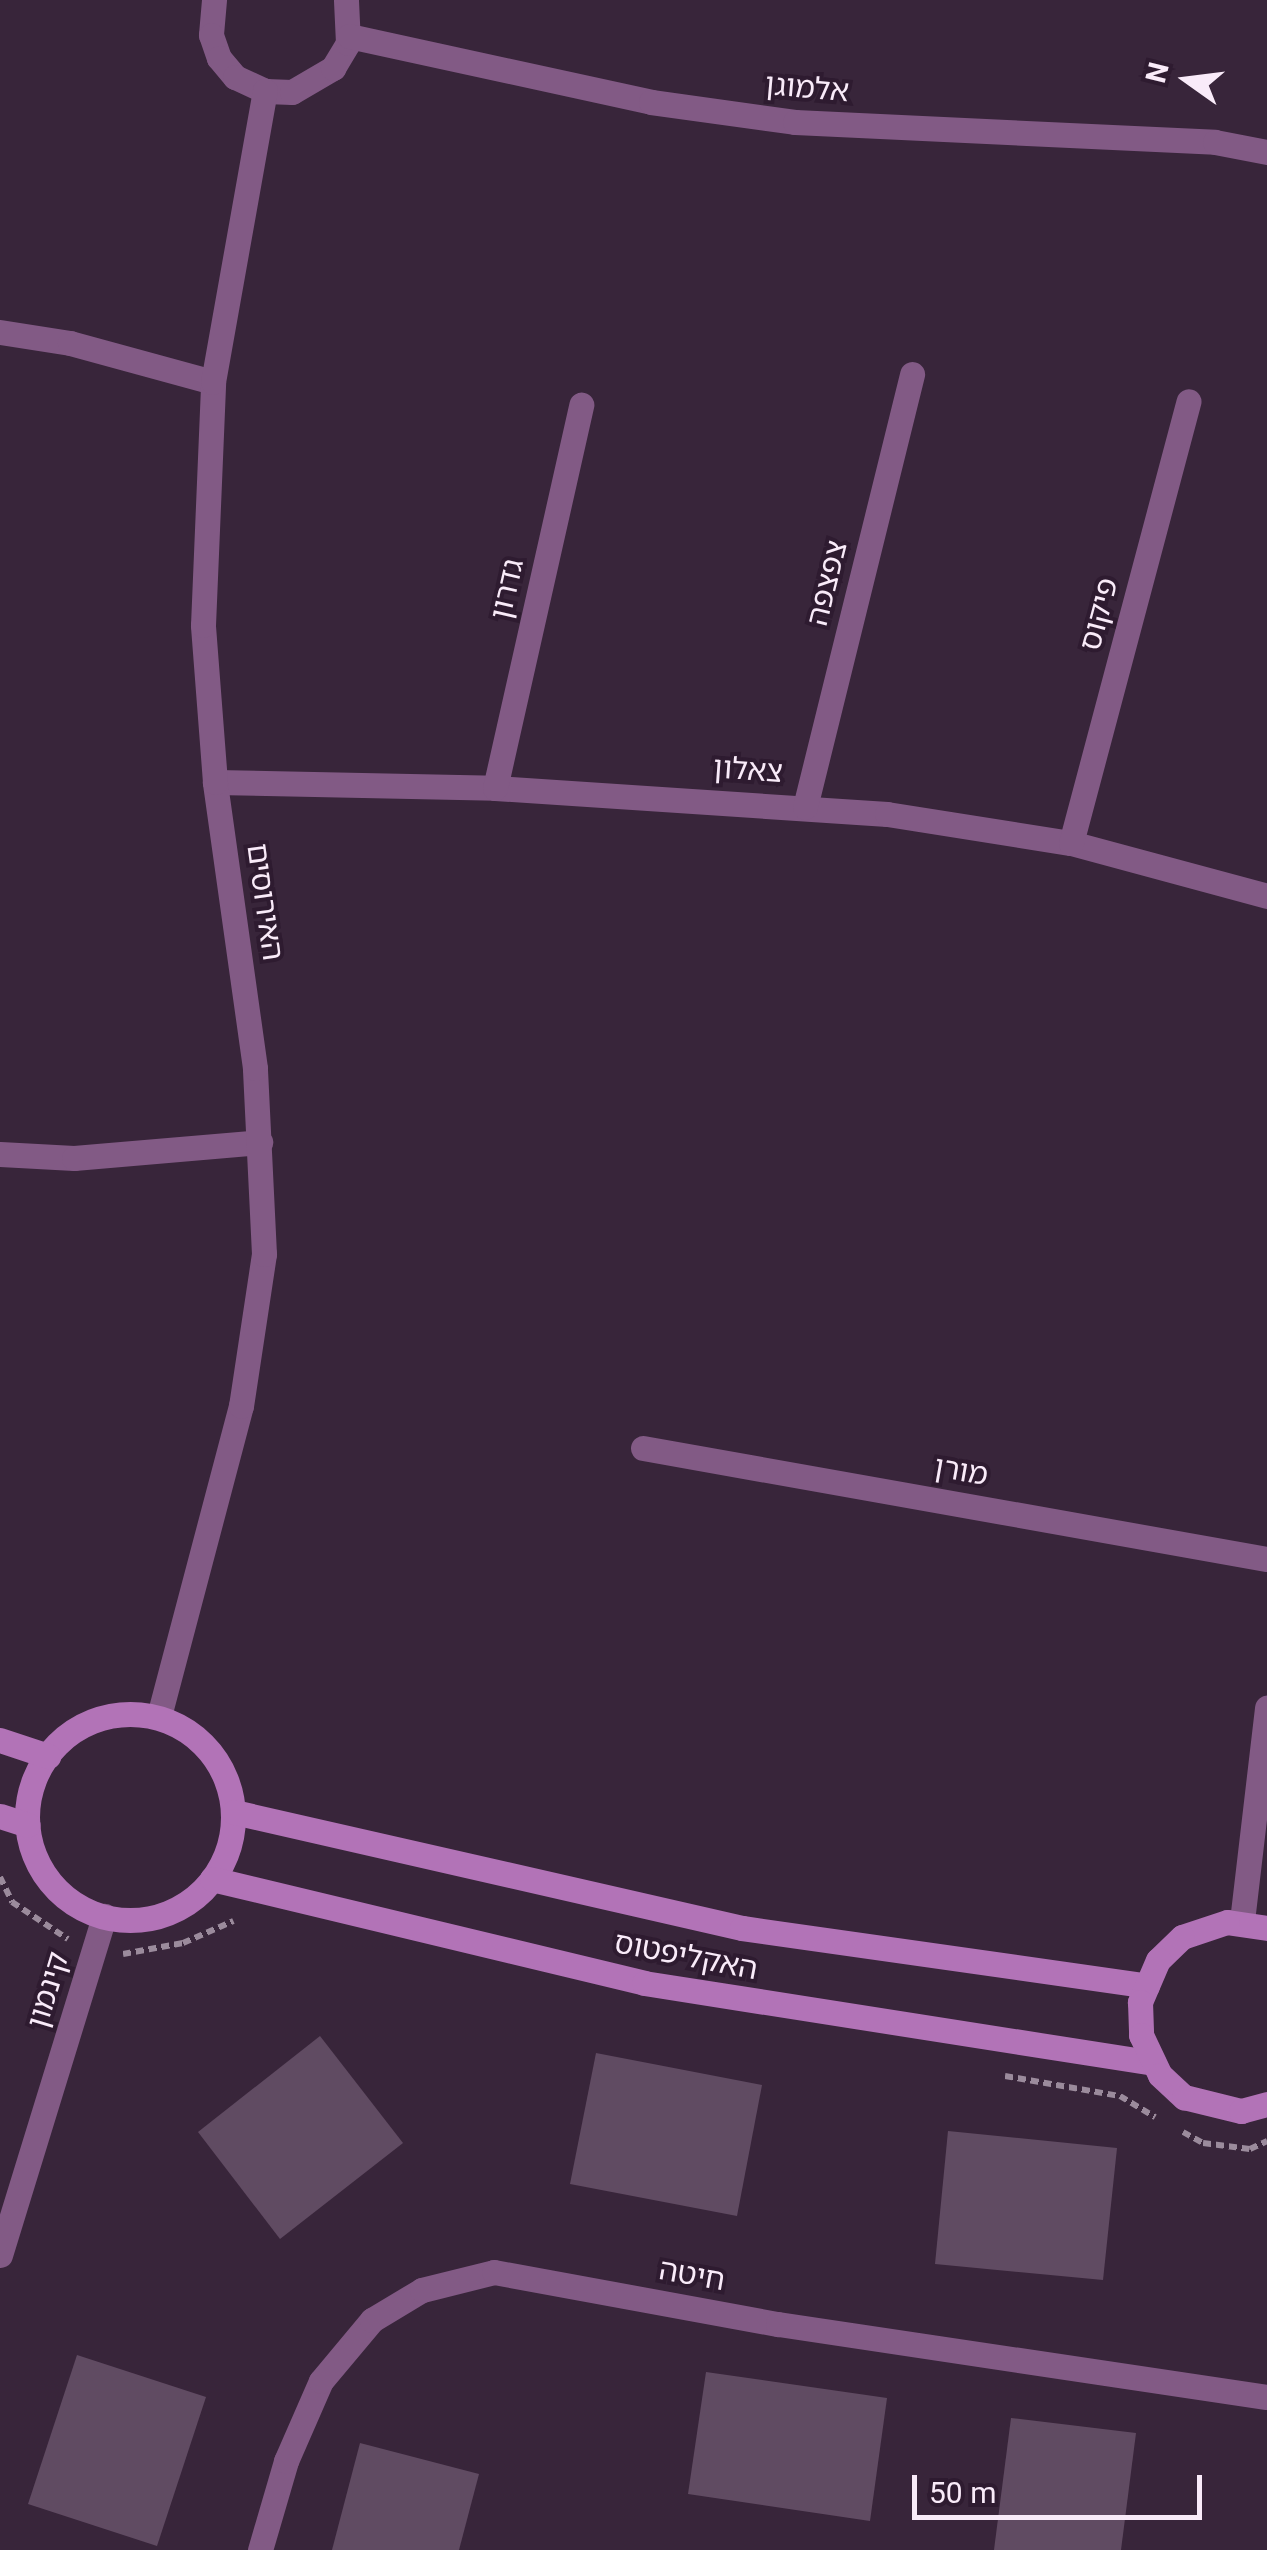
<!DOCTYPE html>
<html>
<head>
<meta charset="utf-8">
<style>
	body { margin:0 }
	#map { position:relative; width:1267px; height:2550px; overflow:hidden; background:#38253a; font-family:Roboto,"Noto Sans Hebrew",sans-serif }
	div>[style] { position:absolute }
	.building>* { inset:0; background:#604b62 }
	.path>* { height:6px; margin-top:-3px; transform-origin:0; background:repeating-linear-gradient(90deg,#9b8b9c 0 8px,transparent 0 13px) }
	.street>* { height:25px; margin:-12.5px; padding:0 12.5px; transform-origin:12.5px; border-radius:12.5px; background:#825a85 }
	.secondary>* { height:25px; margin:-12.5px; padding:0 12.5px; transform-origin:12.5px; border-radius:12.5px; background:#b273b7 }
	.secondary>.ring { margin:-12.5px; padding:0; box-sizing:content-box; background:none; border:25px solid #b273b7; border-radius:50% }
	span { translate:-50% -50%; white-space:nowrap; text-align:center; line-height:1.15; -webkit-text-stroke:8px #2e1b30; paint-order:stroke }
	.street-label { font-size:30px; color:#f9ebf9 }
	.north { position:absolute; left:1137px; top:30px; width:100px; height:100px; -webkit-text-stroke:8px #2e1b30; paint-order:stroke; rotate:284deg; font-size:28px; font-weight:700; line-height:40px; text-align:center; color:#f9ebf9 }
	.north::after { content:''; display:block; margin:auto; width:35px; height:45px; background:#f9ebf9; clip-path:polygon(50% 0,100% 100%,50% 72%,0 100%) }
	.scale { position:absolute; left:912px; top:2475px; width:290px; height:45px; box-sizing:border-box; border:5px solid #f9ebf9; border-top:0; padding-left:12px; font-size:30px; line-height:35px; white-space:nowrap; color:#f9ebf9; -webkit-text-stroke:8px #2e1b30; paint-order:stroke }
</style>
</head>
<body>
<div id="map">
	<div class="building">
		<i style="clip-path:polygon(320px 2036px,403px 2143px,280px 2239px,198px 2132px)"></i>
		<i style="clip-path:polygon(596px 2053px,762px 2085px,737px 2216px,570px 2184px)"></i>
		<i style="clip-path:polygon(948px 2131px,1117px 2148px,1103px 2280px,935px 2264px)"></i>
		<i style="clip-path:polygon(77px 2355px,206px 2397px,157px 2546px,28px 2504px)"></i>
		<i style="clip-path:polygon(706px 2372px,887px 2398px,870px 2521px,688px 2494px)"></i>
		<i style="clip-path:polygon(1011px 2418px,1136px 2433px,1121px 2550px,994px 2550px)"></i>
		<i style="clip-path:polygon(360px 2443px,479px 2474px,459px 2550px,332px 2550px)"></i>
	</div>
	<div class="path">
		<i style="left:0;top:1877px;width:28px;rotate:64deg"></i>
		<i style="left:12px;top:1902px;width:67px;rotate:33.5deg"></i>
		<i style="left:123px;top:1954px;width:61px;rotate:-10.4deg"></i>
		<i style="left:183px;top:1943px;width:55px;rotate:-23.7deg"></i>
		<i style="left:1005px;top:2076px;width:117px;rotate:9.9deg"></i>
		<i style="left:1120px;top:2096px;width:41px;rotate:31deg"></i>
		<i style="left:1183px;top:2132px;width:23px;rotate:29deg"></i>
		<i style="left:1203px;top:2143px;width:47px;rotate:7.3deg"></i>
		<i style="left:1250px;top:2149px;width:19px;rotate:-25deg"></i>
	</div>
	<div class="street">
		<i style="left:214px;top:0;width:35px;rotate:95deg"></i>
		<i style="left:211px;top:35px;width:24px;rotate:71deg"></i>
		<i style="left:219px;top:58px;width:25px;rotate:50deg"></i>
		<i style="left:235px;top:77px;width:33px;rotate:25deg"></i>
		<i style="left:265px;top:91px;width:27px;rotate:2deg"></i>
		<i style="left:292px;top:92px;width:48px;rotate:-30.3deg"></i>
		<i style="left:333px;top:68px;width:29px;rotate:-59deg"></i>
		<i style="left:348px;top:43px;width:43px;rotate:-92.7deg"></i>
		<i style="left:349px;top:36px;width:309px;rotate:12.3deg"></i>
		<i style="left:651px;top:102px;width:145px;rotate:7.9deg"></i>
		<i style="left:795px;top:122px;width:420px;rotate:2.7deg"></i>
		<i style="left:1215px;top:142px;width:53px;rotate:10.9deg"></i>
		<i style="left:0;top:332px;width:71px;rotate:8.9deg"></i>
		<i style="left:70px;top:343px;width:148px;rotate:15.3deg"></i>
		<i style="left:215px;top:782px;width:280px;rotate:1.2deg"></i>
		<i style="left:495px;top:788px;width:393px;rotate:3.8deg"></i>
		<i style="left:887px;top:814px;width:186px;rotate:9deg"></i>
		<i style="left:1071px;top:843px;width:203px;rotate:15.1deg"></i>
		<i style="left:495px;top:788px;width:393px;rotate:-77.3deg"></i>
		<i style="left:805px;top:807px;width:446px;rotate:-76.1deg"></i>
		<i style="left:1071px;top:843px;width:457px;rotate:-75.1deg"></i>
		<i style="left:0;top:1154px;width:74px;rotate:3.1deg"></i>
		<i style="left:74px;top:1158px;width:187px;rotate:-4.9deg"></i>
		<i style="left:643px;top:1448px;width:634px;rotate:10.09deg"></i>
		<i style="left:159px;top:1716px;width:321px;rotate:-75.2deg"></i>
		<i style="left:241px;top:1406px;width:154px;rotate:-81.4deg"></i>
		<i style="left:264px;top:1254px;width:186px;rotate:-92.8deg"></i>
		<i style="left:255px;top:1068px;width:289px;rotate:-98deg"></i>
		<i style="left:215px;top:782px;width:157px;rotate:-94.4deg"></i>
		<i style="left:203px;top:625px;width:243px;rotate:-87.6deg"></i>
		<i style="left:213px;top:382px;width:296px;rotate:-79.9deg"></i>
		<i style="left:1242px;top:1921px;width:215px;rotate:-83.3deg"></i>
		<i style="left:0;top:2255px;width:355px;rotate:-72.9deg"></i>
		<i style="left:260px;top:2550px;width:93px;rotate:-73.7deg"></i>
		<i style="left:286px;top:2461px;width:87px;rotate:-66.4deg"></i>
		<i style="left:321px;top:2381px;width:80px;rotate:-50.1deg"></i>
		<i style="left:372px;top:2320px;width:58px;rotate:-31deg"></i>
		<i style="left:422px;top:2290px;width:74px;rotate:-14deg"></i>
		<i style="left:494px;top:2272px;width:289px;rotate:10.4deg"></i>
		<i style="left:778px;top:2324px;width:494px;rotate:8.5deg"></i>
	</div>
	<div class="secondary">
		<i class="ring" style="left:27px;top:1714px;width:181px;height:181px"></i>
		<i style="left:0;top:1740px;width:51px;rotate:18.4deg"></i>
		<i style="left:234px;top:1812px;width:521px;rotate:12.86deg"></i>
		<i style="left:742px;top:1928px;width:409px;rotate:8.1deg"></i>
		<i style="left:0;top:1816px;width:29px;rotate:18deg"></i>
		<i style="left:212px;top:1879px;width:444px;rotate:13.5deg"></i>
		<i style="left:644px;top:1983px;width:516px;rotate:8.91deg"></i>
		<i style="left:1267px;top:1928px;width:40px;rotate:-171.5deg"></i>
		<i style="left:1227px;top:1922px;width:47px;rotate:161.6deg"></i>
		<i style="left:1182px;top:1937px;width:33px;rotate:136deg"></i>
		<i style="left:1158px;top:1960px;width:46px;rotate:113.2deg"></i>
		<i style="left:1140px;top:2002px;width:33px;rotate:88deg"></i>
		<i style="left:1141px;top:2035px;width:44px;rotate:64.6deg"></i>
		<i style="left:1160px;top:2075px;width:33px;rotate:43deg"></i>
		<i style="left:1184px;top:2097px;width:59px;rotate:13.8deg"></i>
		<i style="left:1241px;top:2111px;width:27px;rotate:-15deg"></i>
	</div>
	<div class="street-label">
		<span style="left:807px;top:88px;rotate:5deg">אלמוגן</span>
		<span style="left:827px;top:583px;rotate:-76deg">צפצפה</span>
		<span style="left:507px;top:589px;rotate:-77deg">גדרון</span>
		<span style="left:1099px;top:614px;rotate:-75deg">פיקוס</span>
		<span style="left:748px;top:770px;rotate:4deg">צאלון</span>
		<span style="left:265px;top:902px;rotate:82deg">האירוסים</span>
		<span style="left:961px;top:1471px;rotate:10deg">מורן</span>
		<span style="left:686px;top:1956px;rotate:11deg">האקליפטוס</span>
		<span style="left:48px;top:1990px;rotate:-73deg">קינמון</span>
		<span style="left:692px;top:2275px;rotate:10deg">חיטה</span>
	</div>
	<div class="north">N</div>
	<div class="scale">50 m</div>
</div>
</body>
</html>
